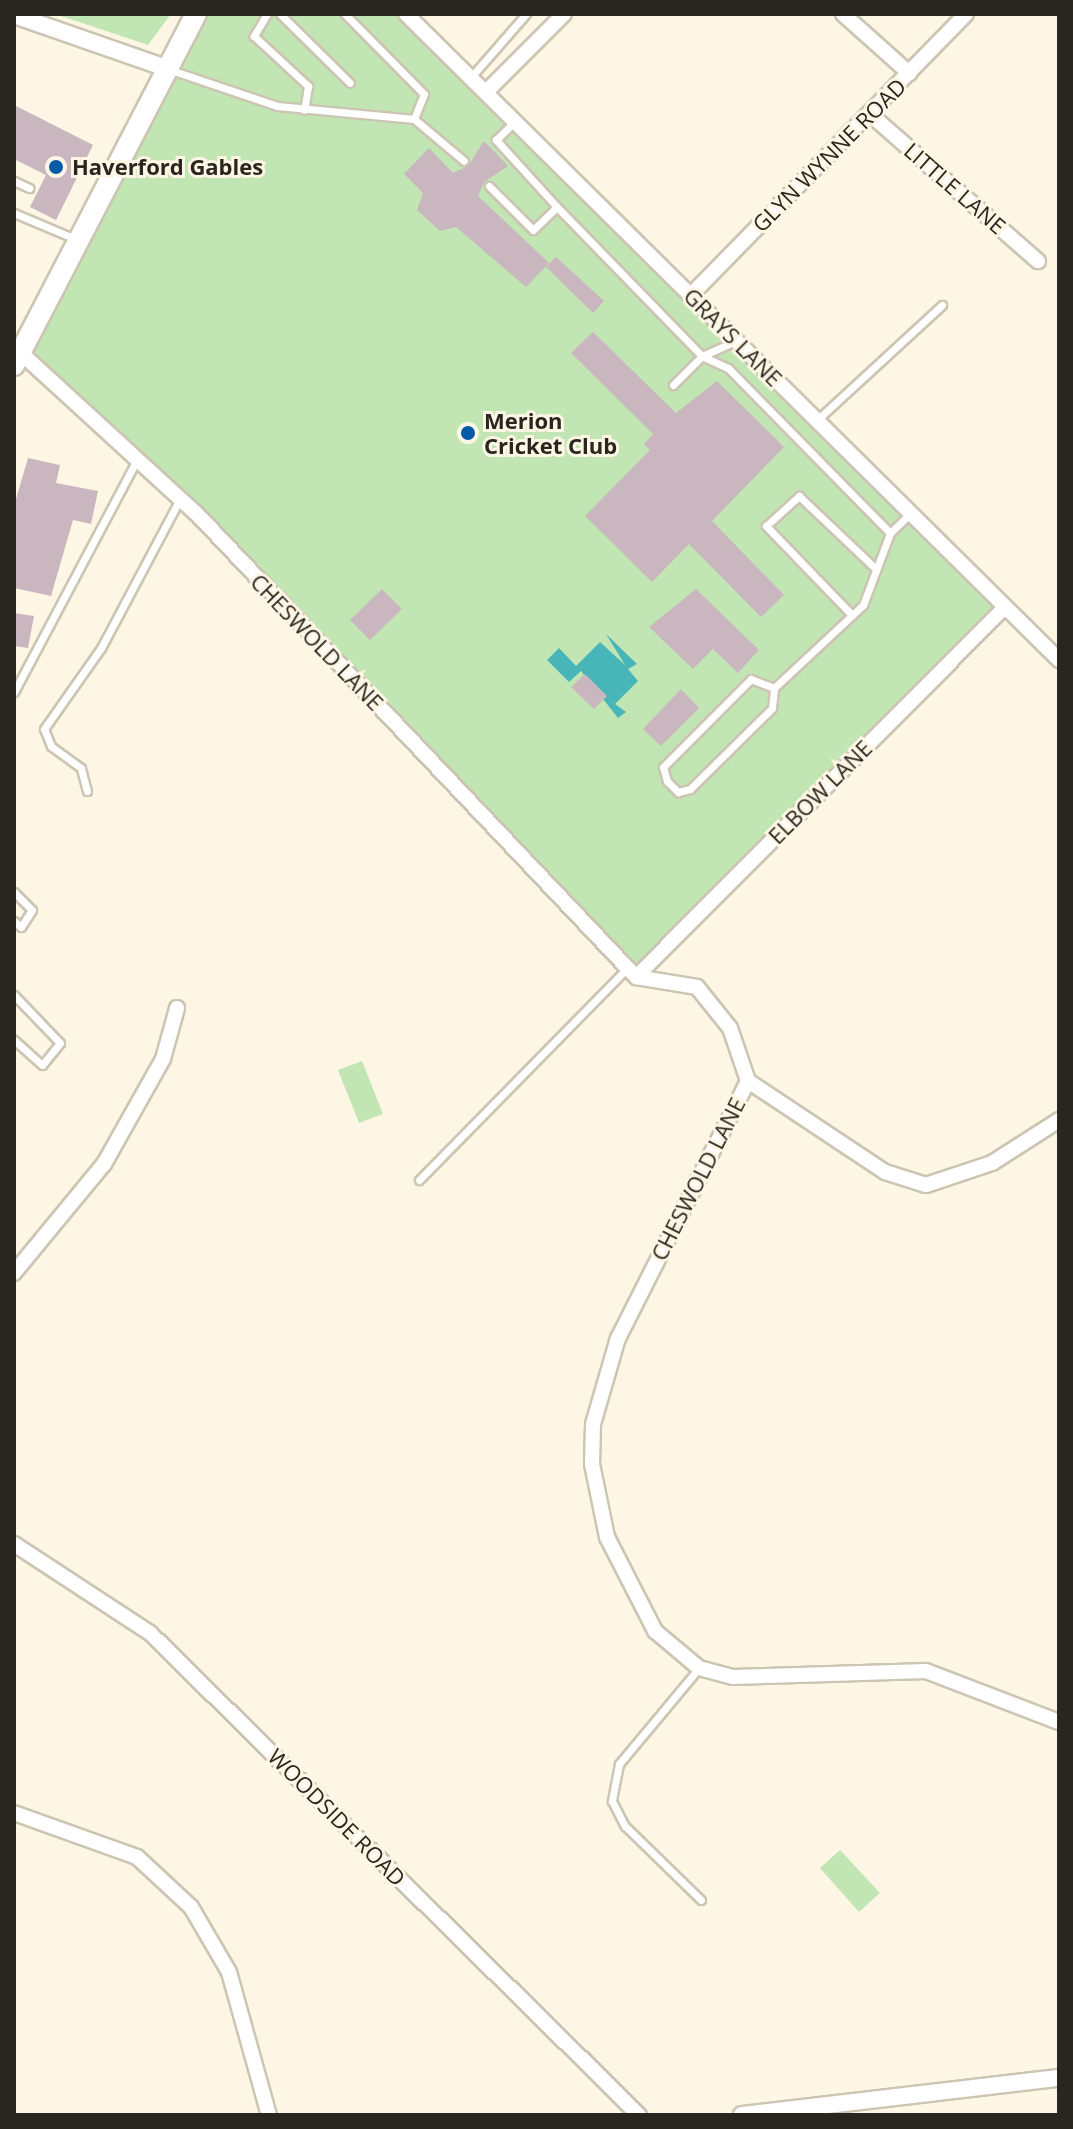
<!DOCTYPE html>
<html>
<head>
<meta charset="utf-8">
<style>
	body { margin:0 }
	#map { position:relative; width:1073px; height:2129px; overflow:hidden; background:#fef6e4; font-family:"Open Sans",sans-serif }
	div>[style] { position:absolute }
	.green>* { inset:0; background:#c2e5b4 }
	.water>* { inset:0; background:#48b6b9 }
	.building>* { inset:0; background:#c9b6bf }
	.roads { filter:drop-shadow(2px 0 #cdc5b3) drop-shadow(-2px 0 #cdc5b3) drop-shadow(0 2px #cdc5b3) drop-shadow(0 -2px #cdc5b3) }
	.service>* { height:7px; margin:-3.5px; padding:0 3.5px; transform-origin:3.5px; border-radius:3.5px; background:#fff }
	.minor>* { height:14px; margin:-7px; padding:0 7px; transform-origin:7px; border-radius:7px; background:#fff }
	.tertiary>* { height:16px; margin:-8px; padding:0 8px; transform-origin:8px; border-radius:8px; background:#fff }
	.primary>* { height:20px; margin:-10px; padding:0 10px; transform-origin:10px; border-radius:10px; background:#fff }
	.dots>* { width:22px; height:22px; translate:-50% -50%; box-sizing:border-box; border:4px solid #fef6e4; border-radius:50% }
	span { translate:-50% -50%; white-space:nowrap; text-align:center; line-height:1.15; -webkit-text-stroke:6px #fef6e4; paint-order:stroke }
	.street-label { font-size:22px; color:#292620 }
	.poi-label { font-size:22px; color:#292620; font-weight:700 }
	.left { translate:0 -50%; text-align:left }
	.frame { position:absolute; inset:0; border:16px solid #292620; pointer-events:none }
</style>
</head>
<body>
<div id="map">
	<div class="green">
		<i style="clip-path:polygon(55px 14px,171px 14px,148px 45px)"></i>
		<i style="clip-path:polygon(200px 14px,404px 14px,1004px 608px,636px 977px,197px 514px,21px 353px)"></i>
		<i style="clip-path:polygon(362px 1061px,383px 1114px,359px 1123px,338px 1070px)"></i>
		<i style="clip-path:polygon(840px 1850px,880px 1893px,859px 1912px,820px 1868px)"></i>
	</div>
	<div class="water">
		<i style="clip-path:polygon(606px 634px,637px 664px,628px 669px,638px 681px,615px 704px,626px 712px,618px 718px,581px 671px,569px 682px,547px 660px,559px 648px,576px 666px,600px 642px,625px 665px)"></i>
	</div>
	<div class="building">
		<i style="clip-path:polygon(14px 105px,93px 145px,56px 220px,30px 207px,46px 175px,14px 159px)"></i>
		<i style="clip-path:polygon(484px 141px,508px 166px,484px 182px,478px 196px,549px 263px,526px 287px,456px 227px,440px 231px,417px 210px,423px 193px,404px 174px,429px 148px,453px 173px,468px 166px)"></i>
		<i style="clip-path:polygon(556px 257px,604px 301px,593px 313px,546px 267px)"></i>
		<i style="clip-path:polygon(593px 332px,676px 413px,717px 381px,784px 447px,712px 521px,784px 595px,761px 617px,689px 544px,652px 582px,585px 516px,650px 450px,644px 444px,653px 434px,571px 353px)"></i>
		<i style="clip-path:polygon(28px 458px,60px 465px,56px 483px,98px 491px,91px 524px,73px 520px,51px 596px,14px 588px,14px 506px)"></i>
		<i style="clip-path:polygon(382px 589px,402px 609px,370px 640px,350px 620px)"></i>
		<i style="clip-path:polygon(696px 589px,759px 650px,738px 673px,713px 649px,693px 669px,649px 627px)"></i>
		<i style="clip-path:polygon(14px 613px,34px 616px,28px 648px,14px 646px)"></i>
		<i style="clip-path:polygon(585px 674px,607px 696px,594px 709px,571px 687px)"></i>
		<i style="clip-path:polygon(681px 689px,699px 708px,661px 746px,643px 729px)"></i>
	</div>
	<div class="roads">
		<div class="service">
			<i style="left:267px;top:14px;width:26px;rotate:121deg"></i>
			<i style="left:254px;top:36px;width:74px;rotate:42.8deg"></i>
			<i style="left:308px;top:86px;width:24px;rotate:99deg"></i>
			<i style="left:280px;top:14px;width:98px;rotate:44.6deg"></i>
			<i style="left:345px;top:14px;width:112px;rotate:45.4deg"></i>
			<i style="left:424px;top:94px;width:27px;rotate:112deg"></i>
			<i style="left:168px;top:69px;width:115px;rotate:18.7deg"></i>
			<i style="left:277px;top:106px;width:138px;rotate:5.4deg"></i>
			<i style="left:414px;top:119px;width:65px;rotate:40deg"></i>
			<i style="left:471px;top:77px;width:84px;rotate:-48.9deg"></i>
			<i style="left:14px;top:181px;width:17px;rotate:25deg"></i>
			<i style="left:489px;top:186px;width:62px;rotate:45deg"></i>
			<i style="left:533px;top:230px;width:33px;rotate:-44deg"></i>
			<i style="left:557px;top:207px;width:91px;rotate:-132.3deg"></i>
			<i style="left:496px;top:140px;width:27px;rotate:-45deg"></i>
			<i style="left:557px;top:207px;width:208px;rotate:45.8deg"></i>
			<i style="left:702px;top:356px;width:41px;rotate:135deg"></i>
			<i style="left:14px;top:213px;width:69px;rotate:22.9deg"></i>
			<i style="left:702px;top:356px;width:29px;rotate:25deg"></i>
			<i style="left:728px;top:368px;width:231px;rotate:45.5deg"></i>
			<i style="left:702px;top:356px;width:36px;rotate:-24deg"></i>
			<i style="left:817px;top:420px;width:170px;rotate:-42.6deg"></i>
			<i style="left:852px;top:615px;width:124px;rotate:-134deg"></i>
			<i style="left:766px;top:526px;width:45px;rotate:-42.3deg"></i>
			<i style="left:799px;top:496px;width:105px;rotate:43.5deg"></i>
			<i style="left:774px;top:688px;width:25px;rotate:-159deg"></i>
			<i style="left:751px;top:679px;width:124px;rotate:135deg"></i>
			<i style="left:663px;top:767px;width:15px;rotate:74deg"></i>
			<i style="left:667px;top:781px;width:16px;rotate:45deg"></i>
			<i style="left:678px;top:792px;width:12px;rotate:-14deg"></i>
			<i style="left:690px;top:789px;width:115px;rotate:-44.6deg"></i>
			<i style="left:772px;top:708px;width:20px;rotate:-84deg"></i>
			<i style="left:774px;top:688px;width:122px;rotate:-43deg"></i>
			<i style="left:863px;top:605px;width:77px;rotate:-69.4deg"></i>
			<i style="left:890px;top:533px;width:28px;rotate:-44deg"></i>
			<i style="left:14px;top:692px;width:263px;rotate:-62.1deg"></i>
			<i style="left:87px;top:791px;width:24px;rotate:-105deg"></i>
			<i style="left:81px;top:768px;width:37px;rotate:-144deg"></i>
			<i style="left:51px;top:746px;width:18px;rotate:-112deg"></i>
			<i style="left:44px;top:729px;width:99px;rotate:-54.9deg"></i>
			<i style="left:101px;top:648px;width:169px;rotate:-62.1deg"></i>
			<i style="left:14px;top:892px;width:25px;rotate:45deg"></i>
			<i style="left:32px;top:910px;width:20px;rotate:123deg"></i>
			<i style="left:21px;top:927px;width:9px;rotate:-139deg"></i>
			<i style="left:14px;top:995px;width:66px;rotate:46.2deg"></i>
			<i style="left:60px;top:1043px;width:28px;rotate:129deg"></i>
			<i style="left:42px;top:1065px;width:38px;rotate:-138deg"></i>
			<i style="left:419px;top:1180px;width:297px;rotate:-45.5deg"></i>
			<i style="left:699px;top:1668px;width:125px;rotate:129.8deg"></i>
			<i style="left:619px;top:1764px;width:38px;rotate:101deg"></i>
			<i style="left:612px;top:1801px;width:28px;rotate:63deg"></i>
			<i style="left:625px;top:1826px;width:106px;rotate:44.2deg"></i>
		</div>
		<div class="minor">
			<i style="left:406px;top:14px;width:919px;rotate:44.69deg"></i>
			<i style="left:843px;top:14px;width:89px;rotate:41.8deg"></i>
			<i style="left:486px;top:92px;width:110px;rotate:-45deg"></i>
			<i style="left:871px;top:115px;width:222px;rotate:41.2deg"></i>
			<i style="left:691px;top:295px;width:393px;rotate:-45.6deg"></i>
			<i style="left:21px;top:353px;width:239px;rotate:42.5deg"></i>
			<i style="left:197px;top:514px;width:638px;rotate:46.52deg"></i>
			<i style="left:636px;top:977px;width:62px;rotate:9.3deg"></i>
			<i style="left:697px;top:987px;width:53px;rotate:51.2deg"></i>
			<i style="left:730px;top:1028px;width:56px;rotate:71.2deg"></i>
			<i style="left:748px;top:1081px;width:288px;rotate:116.8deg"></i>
			<i style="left:618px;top:1338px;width:90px;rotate:106.2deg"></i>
			<i style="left:593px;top:1424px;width:40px;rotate:91.4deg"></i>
			<i style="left:592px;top:1464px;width:75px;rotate:78.4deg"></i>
			<i style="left:607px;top:1537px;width:106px;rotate:62.9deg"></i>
			<i style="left:655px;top:1631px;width:57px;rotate:40.1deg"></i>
			<i style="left:699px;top:1668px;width:35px;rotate:15deg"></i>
			<i style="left:733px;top:1677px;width:193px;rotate:-1.8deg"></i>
			<i style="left:926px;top:1671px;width:142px;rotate:21deg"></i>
			<i style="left:636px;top:977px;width:521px;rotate:-45.08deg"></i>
			<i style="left:748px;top:1081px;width:164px;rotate:33.6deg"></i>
			<i style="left:885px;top:1172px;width:43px;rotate:17.6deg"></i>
			<i style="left:926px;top:1185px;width:70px;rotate:-18.4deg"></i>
			<i style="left:992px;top:1163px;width:80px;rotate:-32.7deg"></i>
			<i style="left:14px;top:1273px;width:141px;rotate:-50.5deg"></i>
			<i style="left:104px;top:1164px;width:120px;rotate:-60.7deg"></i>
			<i style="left:163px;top:1059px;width:53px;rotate:-74.6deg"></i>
			<i style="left:14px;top:1544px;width:163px;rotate:33.2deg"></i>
			<i style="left:150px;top:1633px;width:687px;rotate:44.59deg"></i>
			<i style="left:14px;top:1813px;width:131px;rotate:19.7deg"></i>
			<i style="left:137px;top:1857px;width:74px;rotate:42.8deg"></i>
			<i style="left:191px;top:1907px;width:75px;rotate:59.7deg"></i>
			<i style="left:229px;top:1972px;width:148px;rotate:74.4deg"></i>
		</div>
		<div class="tertiary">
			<i style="left:14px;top:15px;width:161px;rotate:19.2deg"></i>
			<i style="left:742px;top:2115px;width:319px;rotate:-6.7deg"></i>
		</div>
		<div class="primary">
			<i style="left:14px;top:365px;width:395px;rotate:-62.6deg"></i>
		</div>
	</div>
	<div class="dots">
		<i style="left:56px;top:167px;background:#035aa8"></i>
		<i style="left:468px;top:433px;background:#035aa8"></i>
	</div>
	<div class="street-label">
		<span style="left:829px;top:155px;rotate:-45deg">GLYN WYNNE ROAD</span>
		<span style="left:955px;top:188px;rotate:41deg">LITTLE LANE</span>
		<span style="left:733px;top:337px;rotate:45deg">GRAYS LANE</span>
		<span style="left:317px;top:642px;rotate:46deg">CHESWOLD LANE</span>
		<span style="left:820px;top:792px;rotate:-45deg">ELBOW LANE</span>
		<span style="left:698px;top:1179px;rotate:-63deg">CHESWOLD LANE</span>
		<span style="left:337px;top:1817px;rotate:45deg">WOODSIDE ROAD</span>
	</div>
	<div class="poi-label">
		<span class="left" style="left:72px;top:167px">Haverford Gables</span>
		<span class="left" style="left:484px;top:433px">Merion<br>Cricket Club</span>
	</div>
	<div class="frame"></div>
</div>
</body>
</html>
